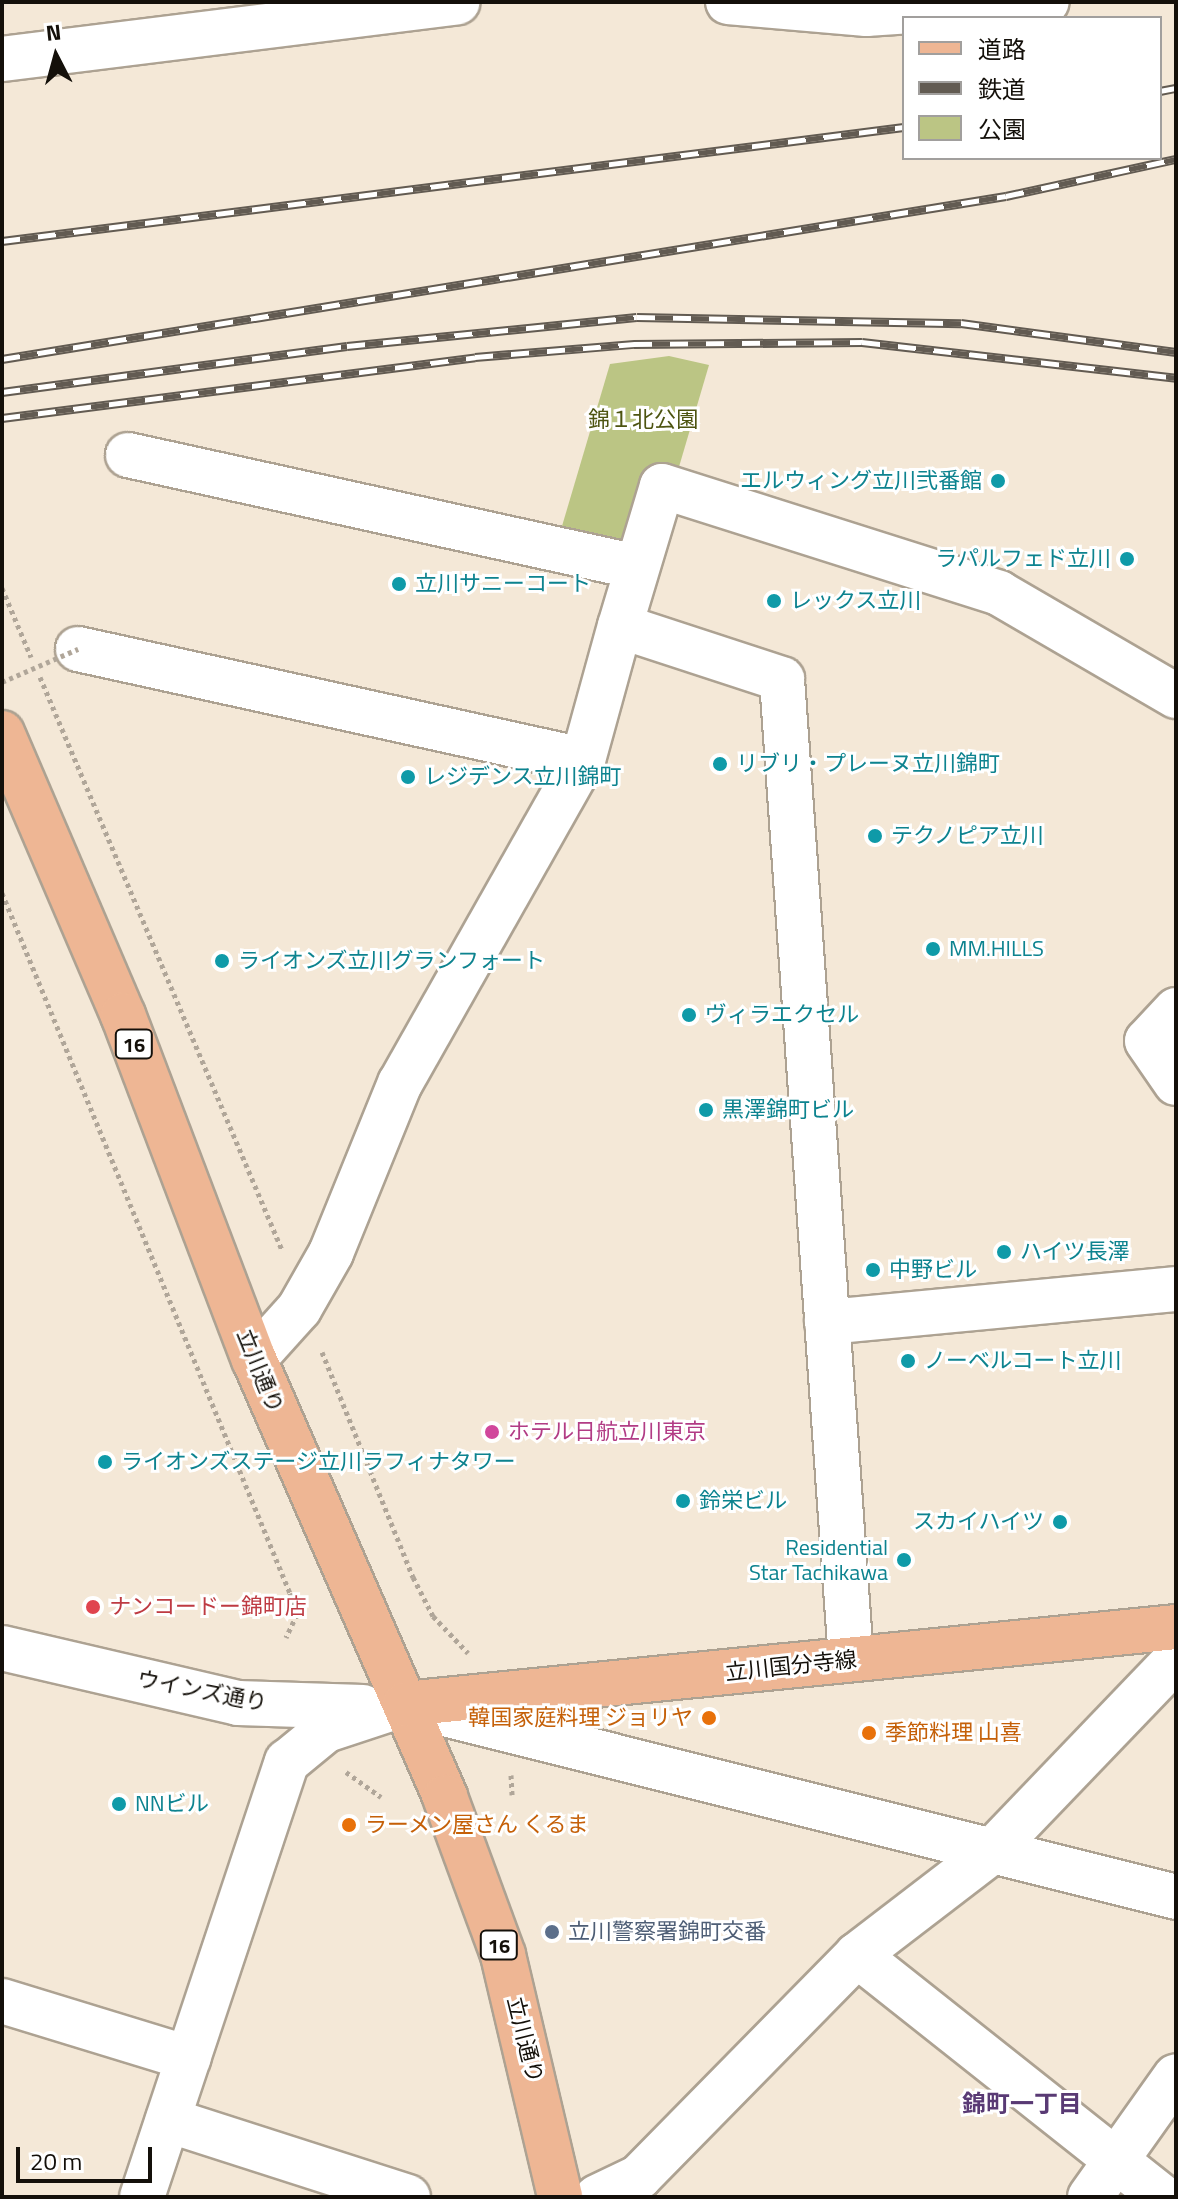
<!DOCTYPE html>
<html>
<head>
<meta charset="utf-8">
<style>
	body { margin:0 }
	#map { position:relative; width:1178px; height:2199px; overflow:hidden; background:#f4e8d7; font-family:"Titillium Web","Noto Sans JP",sans-serif }
	div>[style] { position:absolute }
	.green>* { inset:0; background:#bbc584 }
	.path>* { height:5px; margin-top:-2.5px; transform-origin:0; background:repeating-linear-gradient(90deg,#b0a699 0 4px,transparent 0 8px) }
	.roads { filter:drop-shadow(2px 0 #ada292) drop-shadow(-2px 0 #ada292) drop-shadow(0 2px #ada292) drop-shadow(0 -2px #ada292) }
	.minor>* { height:44px; margin:-22px; padding:0 22px; transform-origin:22px; border-radius:22px; background:#fff }
	.major>* { height:44px; margin:-22px; padding:0 22px; transform-origin:22px; border-radius:22px; background:#eeb694 }
	.rail>* { height:9px; margin-top:-4.5px; transform-origin:0; background:repeating-linear-gradient(90deg,#fff 0 18px,#625b52 0 36px); box-sizing:border-box; border-block:2px solid #625b52 }
	.path-bridge>* { height:5px; margin-top:-2.5px; transform-origin:0; background:repeating-linear-gradient(90deg,#b0a699 0 4px,transparent 0 8px) }
	.dots>* { width:22px; height:22px; translate:-50% -50%; box-sizing:border-box; border:4px solid #fff; border-radius:50% }
	span { translate:-50% -50%; white-space:nowrap; text-align:center; line-height:1.15; -webkit-text-stroke:6px #fff; paint-order:stroke }
	.shield-label span { padding:2px 6px; background:#fff; border:2px solid; border-radius:6px; -webkit-text-stroke-width:0 }
	.shield-label { font-size:20px; color:#14100a; font-weight:700 }
	.park-label { font-size:22px; color:#4d5411 }
	.culture-label { font-size:22px; color:#0d838f }
	.right { translate:-100% -50%; text-align:right }
	.left { translate:0 -50%; text-align:left }
	.street-label { font-size:22px; color:#14100a }
	.hotel-label { font-size:22px; color:#b23c85 }
	.health-label { font-size:22px; color:#be3a42 }
	.food-label { font-size:22px; color:#c56008 }
	.service-label { font-size:22px; color:#4e5e75 }
	.neighbourhood-label { font-size:24px; color:#593a74; font-weight:700 }
	.frame { position:absolute; inset:0; border:4px solid #14100a; pointer-events:none }
	.legend { position:absolute; left:902px; top:16px; width:260px; height:144px; box-sizing:border-box; background:#fff; border:2px solid #a19f9d; margin:0; padding:10px 14px; list-style:none; font-size:24px; color:#14100a }
	.legend li { display:flex; align-items:center; gap:16px; height:40px }
	.legend b { width:40px; border:2px solid #a19f9d }
	.north { position:absolute; left:16px; top:16px; width:80px; height:80px; -webkit-text-stroke:6px #fff; paint-order:stroke; rotate:354deg; font-size:22px; font-weight:700; line-height:32px; text-align:center; color:#14100a }
	.north::after { content:''; display:block; margin:auto; width:28px; height:36px; background:#14100a; clip-path:polygon(50% 0,100% 100%,50% 72%,0 100%) }
	.scale { position:absolute; left:16px; top:2147px; width:136px; height:36px; box-sizing:border-box; border:4px solid #14100a; border-top:0; padding-left:10px; font-size:24px; line-height:28px; white-space:nowrap; color:#14100a; -webkit-text-stroke:6px #fff; paint-order:stroke }
</style>
</head>
<body>
<div id="map">
	<div class="green">
		<i style="clip-path:polygon(669px 356px,709px 365px,676px 477px,631px 561px,557px 543px,610px 364px)"></i>
	</div>
	<div class="path">
		<i style="left:2px;top:588px;width:75px;rotate:67.2deg"></i>
		<i style="left:40px;top:677px;width:622px;rotate:67.1deg"></i>
		<i style="left:2px;top:893px;width:757px;rotate:67.64deg"></i>
		<i style="left:290px;top:1593px;width:22px;rotate:72deg"></i>
		<i style="left:297px;top:1614px;width:26px;rotate:115deg"></i>
		<i style="left:322px;top:1352px;width:243px;rotate:68deg"></i>
		<i style="left:413px;top:1577px;width:44px;rotate:62.9deg"></i>
		<i style="left:433px;top:1616px;width:51px;rotate:46.6deg"></i>
		<i style="left:346px;top:1772px;width:43px;rotate:35.5deg"></i>
		<i style="left:511px;top:1775px;width:20px;rotate:87deg"></i>
	</div>
	<div class="roads">
		<div class="minor">
			<i style="left:728px;top:2px;width:139px;rotate:5deg"></i>
			<i style="left:866px;top:14px;width:181px;rotate:-3.8deg"></i>
			<i style="left:2px;top:59px;width:459px;rotate:-7.1deg"></i>
			<i style="left:128px;top:455px;width:521px;rotate:12.41deg"></i>
			<i style="left:78px;top:649px;width:517px;rotate:12.4deg"></i>
			<i style="left:583px;top:760px;width:371px;rotate:119.5deg"></i>
			<i style="left:400px;top:1083px;width:183px;rotate:112.1deg"></i>
			<i style="left:331px;top:1253px;width:64px;rotate:119.7deg"></i>
			<i style="left:299px;top:1309px;width:67px;rotate:132deg"></i>
			<i style="left:583px;top:760px;width:139px;rotate:-74.6deg"></i>
			<i style="left:1176px;top:1010px;width:42px;rotate:133.1deg"></i>
			<i style="left:1147px;top:1041px;width:51px;rotate:55.4deg"></i>
			<i style="left:827px;top:1322px;width:351px;rotate:-5.4deg"></i>
			<i style="left:2px;top:1648px;width:242px;rotate:13.1deg"></i>
			<i style="left:238px;top:1703px;width:125px;rotate:1.8deg"></i>
			<i style="left:851px;top:1659px;width:982px;rotate:-94.03deg"></i>
			<i style="left:782px;top:679px;width:170px;rotate:-161.9deg"></i>
			<i style="left:620px;top:626px;width:146px;rotate:-73.3deg"></i>
			<i style="left:662px;top:486px;width:354px;rotate:17.6deg"></i>
			<i style="left:999px;top:593px;width:205px;rotate:30.2deg"></i>
			<i style="left:857px;top:1955px;width:389px;rotate:38.4deg"></i>
			<i style="left:2px;top:2001px;width:195px;rotate:17deg"></i>
			<i style="left:168px;top:2120px;width:252px;rotate:17.8deg"></i>
			<i style="left:142px;top:2197px;width:459px;rotate:-71.6deg"></i>
			<i style="left:287px;top:1762px;width:50px;rotate:-39.4deg"></i>
			<i style="left:326px;top:1730px;width:83px;rotate:-18.2deg"></i>
			<i style="left:405px;top:1704px;width:795px;rotate:14.05deg"></i>
			<i style="left:597px;top:2197px;width:47px;rotate:-25.5deg"></i>
			<i style="left:639px;top:2177px;width:311px;rotate:-45.5deg"></i>
			<i style="left:857px;top:1955px;width:169px;rotate:-37.5deg"></i>
			<i style="left:991px;top:1852px;width:267px;rotate:-46.2deg"></i>
			<i style="left:1090px;top:2197px;width:148px;rotate:-54.6deg"></i>
		</div>
		<div class="major">
			<i style="left:2px;top:733px;width:307px;rotate:66.8deg"></i>
			<i style="left:123px;top:1015px;width:368px;rotate:69.2deg"></i>
			<i style="left:254px;top:1359px;width:478px;rotate:66.4deg"></i>
			<i style="left:445px;top:1797px;width:168px;rotate:69.8deg"></i>
			<i style="left:503px;top:1955px;width:249px;rotate:76.7deg"></i>
			<i style="left:405px;top:1704px;width:775px;rotate:-5.7deg"></i>
		</div>
	</div>
	<div class="rail">
		<i style="left:1160px;top:91px;width:16px;rotate:-11deg"></i>
		<i style="left:2px;top:241px;width:909px;rotate:-7.2deg"></i>
		<i style="left:2px;top:359px;width:1017px;rotate:-9.22deg"></i>
		<i style="left:1006px;top:196px;width:174px;rotate:-12.3deg"></i>
		<i style="left:2px;top:392px;width:348px;rotate:-7.6deg"></i>
		<i style="left:347px;top:346px;width:291px;rotate:-5.7deg"></i>
		<i style="left:637px;top:317px;width:324px;rotate:1.1deg"></i>
		<i style="left:961px;top:323px;width:217px;rotate:7.7deg"></i>
		<i style="left:2px;top:418px;width:477px;rotate:-7.3deg"></i>
		<i style="left:475px;top:357px;width:160px;rotate:-4.7deg"></i>
		<i style="left:634px;top:344px;width:228px;rotate:-0.5deg"></i>
		<i style="left:862px;top:342px;width:316px;rotate:6.5deg"></i>
	</div>
	<div class="path-bridge">
		<i style="left:2px;top:682px;width:83px;rotate:-23.5deg"></i>
	</div>
	<div class="dots">
		<i style="left:998px;top:481px;background:#0f9aa8"></i>
		<i style="left:1127px;top:559px;background:#0f9aa8"></i>
		<i style="left:399px;top:584px;background:#0f9aa8"></i>
		<i style="left:774px;top:601px;background:#0f9aa8"></i>
		<i style="left:720px;top:764px;background:#0f9aa8"></i>
		<i style="left:408px;top:777px;background:#0f9aa8"></i>
		<i style="left:875px;top:836px;background:#0f9aa8"></i>
		<i style="left:933px;top:949px;background:#0f9aa8"></i>
		<i style="left:222px;top:961px;background:#0f9aa8"></i>
		<i style="left:689px;top:1015px;background:#0f9aa8"></i>
		<i style="left:706px;top:1110px;background:#0f9aa8"></i>
		<i style="left:1004px;top:1252px;background:#0f9aa8"></i>
		<i style="left:873px;top:1270px;background:#0f9aa8"></i>
		<i style="left:908px;top:1361px;background:#0f9aa8"></i>
		<i style="left:492px;top:1432px;background:#d1479c"></i>
		<i style="left:105px;top:1462px;background:#0f9aa8"></i>
		<i style="left:683px;top:1501px;background:#0f9aa8"></i>
		<i style="left:1060px;top:1522px;background:#0f9aa8"></i>
		<i style="left:904px;top:1560px;background:#0f9aa8"></i>
		<i style="left:93px;top:1607px;background:#e0444e"></i>
		<i style="left:709px;top:1718px;background:#e8710a"></i>
		<i style="left:869px;top:1733px;background:#e8710a"></i>
		<i style="left:119px;top:1804px;background:#0f9aa8"></i>
		<i style="left:349px;top:1825px;background:#e8710a"></i>
		<i style="left:552px;top:1932px;background:#5c6f8a"></i>
	</div>
	<div class="shield-label">
		<span style="left:134px;top:1044px">16</span>
		<span style="left:499px;top:1945px">16</span>
	</div>
	<div class="park-label">
		<span style="left:643px;top:420px">錦１北公園</span>
	</div>
	<div class="culture-label">
		<span class="right" style="left:982px;top:481px">エルウィング立川弐番館</span>
		<span class="right" style="left:1111px;top:559px">ラパルフェド立川</span>
		<span class="left" style="left:415px;top:584px">立川サニーコート</span>
		<span class="left" style="left:790px;top:601px">レックス立川</span>
		<span class="left" style="left:736px;top:764px">リブリ・プレーヌ立川錦町</span>
		<span class="left" style="left:424px;top:777px">レジデンス立川錦町</span>
		<span class="left" style="left:891px;top:836px">テクノピア立川</span>
		<span class="left" style="left:949px;top:949px">MM.HILLS</span>
		<span class="left" style="left:238px;top:961px">ライオンズ立川グランフォート</span>
		<span class="left" style="left:705px;top:1015px">ヴィラエクセル</span>
		<span class="left" style="left:722px;top:1110px">黒澤錦町ビル</span>
		<span class="left" style="left:1020px;top:1252px">ハイツ長澤</span>
		<span class="left" style="left:889px;top:1270px">中野ビル</span>
		<span class="left" style="left:924px;top:1361px">ノーベルコート立川</span>
		<span class="left" style="left:121px;top:1462px">ライオンズステージ立川ラフィナタワー</span>
		<span class="left" style="left:699px;top:1501px">鈴栄ビル</span>
		<span class="right" style="left:1044px;top:1522px">スカイハイツ</span>
		<span class="right" style="left:888px;top:1560px">Residential<br>Star Tachikawa</span>
		<span class="left" style="left:135px;top:1804px">NNビル</span>
	</div>
	<div class="street-label">
		<span style="left:260px;top:1371px;rotate:68deg">立川通り</span>
		<span style="left:791px;top:1666px;rotate:-6deg">立川国分寺線</span>
		<span style="left:202px;top:1691px;rotate:11deg">ウインズ通り</span>
		<span style="left:525px;top:2040px;rotate:76deg">立川通り</span>
	</div>
	<div class="hotel-label">
		<span class="left" style="left:508px;top:1432px">ホテル日航立川東京</span>
	</div>
	<div class="health-label">
		<span class="left" style="left:109px;top:1607px">ナンコードー錦町店</span>
	</div>
	<div class="food-label">
		<span class="right" style="left:693px;top:1718px">韓国家庭料理 ジョリヤ</span>
		<span class="left" style="left:885px;top:1733px">季節料理 山喜</span>
		<span class="left" style="left:365px;top:1825px">ラーメン屋さん くるま</span>
	</div>
	<div class="service-label">
		<span class="left" style="left:568px;top:1932px">立川警察署錦町交番</span>
	</div>
	<div class="neighbourhood-label">
		<span style="left:1022px;top:2104px">錦町一丁目</span>
	</div>
	<div class="frame"></div>
	<ul class="legend">
	<li><b style="height:10px;background:#eeb694"></b>道路</li>
	<li><b style="height:10px;background:#625b52"></b>鉄道</li>
	<li><b style="height:22px;background:#bbc584"></b>公園</li>
	</ul>
	<div class="north">N</div>
	<div class="scale">20 m</div>
</div>
</body>
</html>
